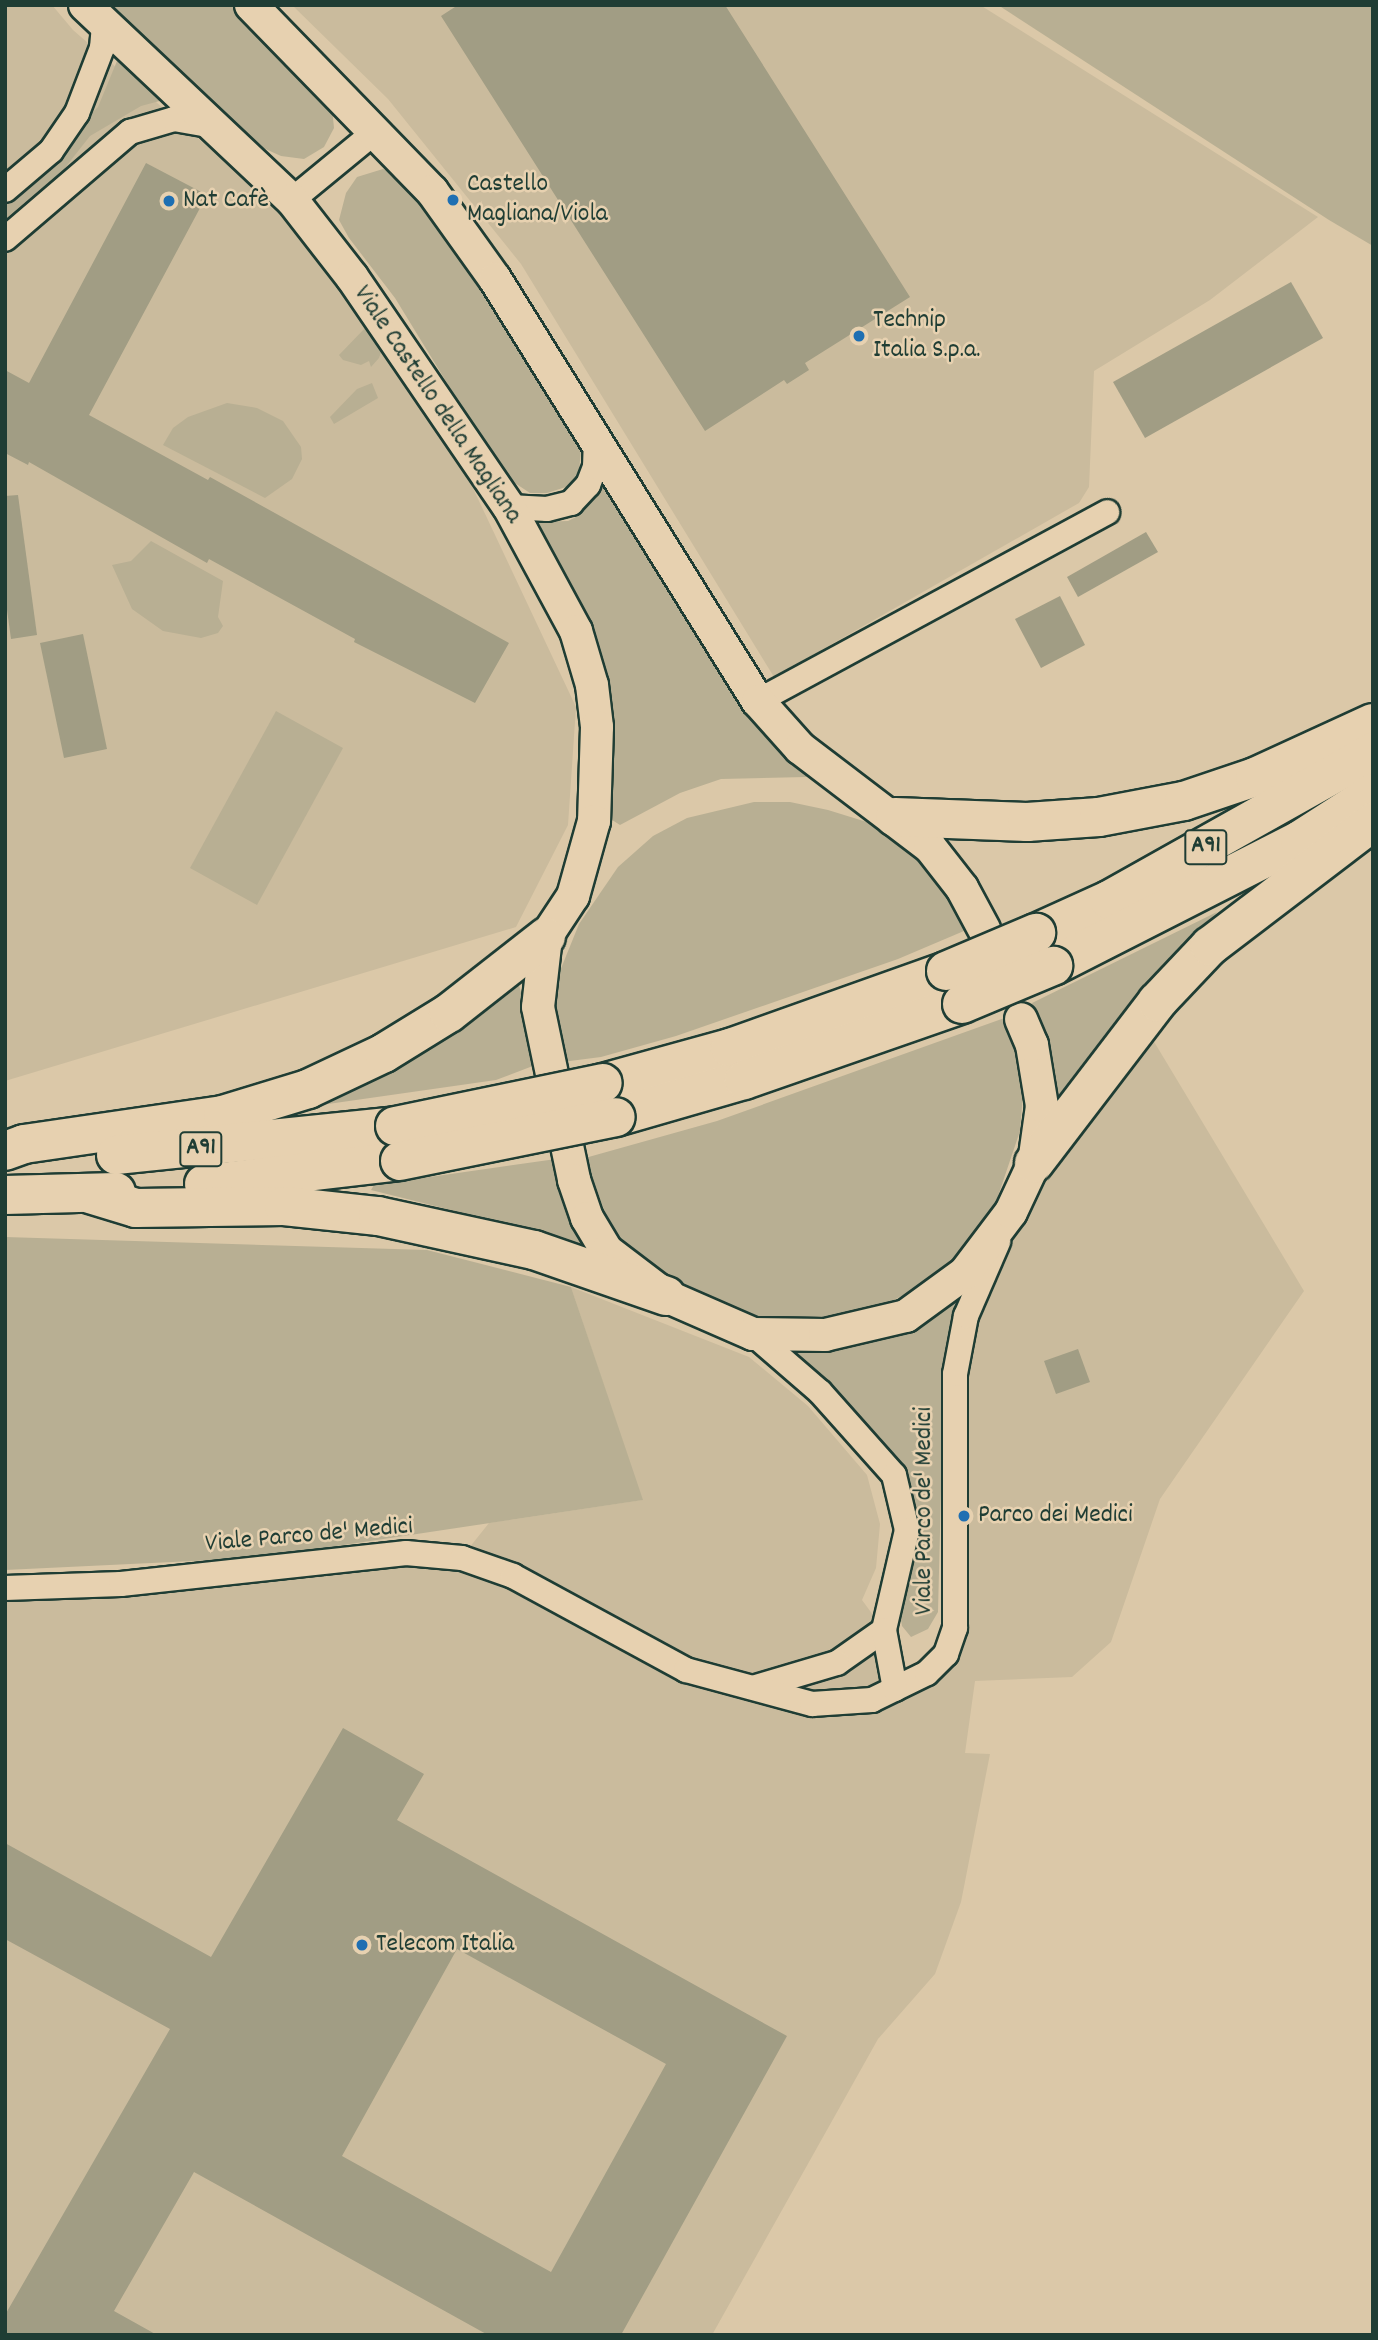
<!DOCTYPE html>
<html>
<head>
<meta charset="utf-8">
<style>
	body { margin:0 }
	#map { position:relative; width:1378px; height:2340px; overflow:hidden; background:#dbc8a8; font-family:Dekko,sans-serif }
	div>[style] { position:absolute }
	.built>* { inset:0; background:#cabb9d }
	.green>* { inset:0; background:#b8af93 }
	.building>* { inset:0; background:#a19d84 }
	.roads { filter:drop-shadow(2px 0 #1f3d34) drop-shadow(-2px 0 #1f3d34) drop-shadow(0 2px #1f3d34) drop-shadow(0 -2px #1f3d34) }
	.minor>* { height:24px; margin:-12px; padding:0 12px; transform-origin:12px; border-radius:12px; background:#e7d1b0 }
	.tertiary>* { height:32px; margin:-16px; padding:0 16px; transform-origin:16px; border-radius:16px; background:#e7d1b0 }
	.motorway>* { height:38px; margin:-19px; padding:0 19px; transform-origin:19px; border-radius:19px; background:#e7d1b0 }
	.bridges { filter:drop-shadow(2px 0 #1f3d34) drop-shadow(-2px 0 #1f3d34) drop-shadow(0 2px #1f3d34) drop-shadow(0 -2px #1f3d34) }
	.motorway-bridge>* { height:38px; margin:-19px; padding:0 19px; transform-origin:19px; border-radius:19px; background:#e7d1b0 }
	.dots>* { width:19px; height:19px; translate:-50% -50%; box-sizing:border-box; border:4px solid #e7d1b0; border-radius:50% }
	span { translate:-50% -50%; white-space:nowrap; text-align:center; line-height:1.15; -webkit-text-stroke:5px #e7d1b0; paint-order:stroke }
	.shield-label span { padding:2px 5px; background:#e7d1b0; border:2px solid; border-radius:5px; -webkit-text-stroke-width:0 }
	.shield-label { font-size:24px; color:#1f3d34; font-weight:700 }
	.poi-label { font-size:26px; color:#1f3d34 }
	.left { translate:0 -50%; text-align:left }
	.street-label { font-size:26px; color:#1f3d34 }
	.frame { position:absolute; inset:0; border:7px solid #1f3d34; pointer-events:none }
</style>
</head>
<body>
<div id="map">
	<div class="built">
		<i style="clip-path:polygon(5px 5px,52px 5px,73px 30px,291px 219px,471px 484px,576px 707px,568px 825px,516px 927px,5px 1081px)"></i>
		<i style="clip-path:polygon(292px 5px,980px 5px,1318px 217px,1210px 300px,1094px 371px,1089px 487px,1079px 503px,774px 677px,521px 264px,388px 99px)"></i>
		<i style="clip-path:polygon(1150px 1035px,1304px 1291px,1160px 1499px,1111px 1642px,1072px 1677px,975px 1681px,965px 1753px,990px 1754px,961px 1902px,935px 1974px,878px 2039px,712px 2335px,5px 2335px,5px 1588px,461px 1558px,489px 1523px,642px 1500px,571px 1287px,749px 1357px,808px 1406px,867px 1475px,880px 1524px,876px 1568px,862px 1600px,884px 1630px,895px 1688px,955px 1628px,955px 1374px,1011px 1212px)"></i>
	</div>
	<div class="green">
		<i style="clip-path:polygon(111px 5px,232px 5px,322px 91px,332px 108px,334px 128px,324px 147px,304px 159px,281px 156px,261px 147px)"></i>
		<i style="clip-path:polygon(998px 5px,1373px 5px,1373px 246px,1329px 220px)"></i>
		<i style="clip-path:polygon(117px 61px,167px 99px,141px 106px,90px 136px,64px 169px,5px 219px,5px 199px,98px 107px)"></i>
		<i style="clip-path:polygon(383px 169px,414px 184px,582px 438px,579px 472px,569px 486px,547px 493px,530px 493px,504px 476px,395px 298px,349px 238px,339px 220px,346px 193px,357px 177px)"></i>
		<i style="clip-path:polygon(368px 325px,383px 346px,379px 358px,371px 367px,369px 361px,361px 365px,343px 360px,339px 355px)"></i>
		<i style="clip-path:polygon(372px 383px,378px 398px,334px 424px,330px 417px,357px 389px)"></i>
		<i style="clip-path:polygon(227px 403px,257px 408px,283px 421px,301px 447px,302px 459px,292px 479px,265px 498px,163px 445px,173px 428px,188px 417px)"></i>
		<i style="clip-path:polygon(607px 479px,809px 773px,806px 777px,721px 779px,680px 793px,620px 825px,609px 818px,613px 721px,607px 677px,592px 625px,536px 522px,568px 521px,580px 515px)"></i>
		<i style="clip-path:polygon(151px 541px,223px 581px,218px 617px,223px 626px,218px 633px,201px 638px,163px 631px,132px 609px,112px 565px,131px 561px)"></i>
		<i style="clip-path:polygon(276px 711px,343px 748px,257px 905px,190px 868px)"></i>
		<i style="clip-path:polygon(754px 802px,790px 802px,828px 810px,870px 823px,910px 845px,939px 875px,971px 928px,898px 959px,676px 1036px,601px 1057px,562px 1062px,556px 996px,560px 971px,579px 924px,618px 867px,653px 836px,687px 818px)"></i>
		<i style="clip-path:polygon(1217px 912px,1125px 1012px,1058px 1099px,1046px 1035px,1032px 1003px)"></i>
		<i style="clip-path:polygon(519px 985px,538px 1064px,496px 1080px,286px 1110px,418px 1049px)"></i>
		<i style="clip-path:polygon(1010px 1016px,1025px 1069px,1020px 1131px,996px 1202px,962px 1251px,920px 1286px,879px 1308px,832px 1320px,780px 1322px,713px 1305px,657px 1274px,612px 1231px,585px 1158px,717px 1121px)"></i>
		<i style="clip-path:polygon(563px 1158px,594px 1251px,547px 1234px,371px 1190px,374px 1185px)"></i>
		<i style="clip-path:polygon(5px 1237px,427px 1250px,571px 1287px,643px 1500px,257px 1558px,5px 1570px)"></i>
		<i style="clip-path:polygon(962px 1294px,944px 1370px,938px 1612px,928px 1629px,911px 1637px,902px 1626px,899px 1608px,914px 1562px,914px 1514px,901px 1473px,881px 1438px,794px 1350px,834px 1351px,882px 1338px)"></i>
	</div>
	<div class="building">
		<i style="clip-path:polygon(458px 5px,725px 5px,910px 297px,805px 363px,809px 370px,787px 384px,784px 380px,705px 431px,441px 16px)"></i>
		<i style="clip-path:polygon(146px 163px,207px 195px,89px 415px,208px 480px,210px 477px,509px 643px,475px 703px,354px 642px,355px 639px,209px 559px,207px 563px,29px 462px,28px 465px,5px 453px,5px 370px,29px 383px)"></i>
		<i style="clip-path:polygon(1291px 282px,1323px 338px,1145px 438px,1113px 382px)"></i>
		<i style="clip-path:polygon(18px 495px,37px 635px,11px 639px,5px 595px,5px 496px)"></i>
		<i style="clip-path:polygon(1146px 532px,1158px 552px,1078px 597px,1067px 577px)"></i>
		<i style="clip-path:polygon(1060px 596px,1085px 645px,1041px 668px,1015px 619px)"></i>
		<i style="clip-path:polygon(83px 634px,107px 749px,64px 758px,40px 643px)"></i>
		<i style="clip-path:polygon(1078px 1349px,1090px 1382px,1056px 1394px,1044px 1361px)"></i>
		<i style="clip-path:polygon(evenodd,343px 1728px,424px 1774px,397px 1820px,787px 2036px,621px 2335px,488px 2335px,194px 2172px,114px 2311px,157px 2335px,5px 2335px,5px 2315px,170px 2029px,5px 1939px,5px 1843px,211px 1957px,343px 1728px,457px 1949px,666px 2064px,551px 2272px,342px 2156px,457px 1949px)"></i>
	</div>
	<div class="roads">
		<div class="minor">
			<i style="left:5px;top:190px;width:60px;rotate:-40.3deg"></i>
			<i style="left:51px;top:151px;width:46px;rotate:-55.6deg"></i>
			<i style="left:77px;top:113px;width:70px;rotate:-69deg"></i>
			<i style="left:102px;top:48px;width:23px;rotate:-85deg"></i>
			<i style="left:292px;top:200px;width:109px;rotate:-39.4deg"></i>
			<i style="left:5px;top:239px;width:165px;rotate:-40.6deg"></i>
			<i style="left:130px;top:132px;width:46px;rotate:-16.5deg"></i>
			<i style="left:174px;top:119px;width:36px;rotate:10deg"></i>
			<i style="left:509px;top:507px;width:38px;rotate:3deg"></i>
			<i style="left:547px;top:509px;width:25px;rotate:-14deg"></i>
			<i style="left:571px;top:503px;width:25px;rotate:-47deg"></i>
			<i style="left:588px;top:485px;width:19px;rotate:-69deg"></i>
			<i style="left:595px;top:467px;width:24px;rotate:-88deg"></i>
			<i style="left:758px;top:701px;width:397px;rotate:-28.4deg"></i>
			<i style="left:753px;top:1334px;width:89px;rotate:40.9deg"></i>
			<i style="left:820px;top:1392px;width:111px;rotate:48.3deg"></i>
			<i style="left:894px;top:1475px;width:57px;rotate:76.7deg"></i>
			<i style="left:907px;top:1530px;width:103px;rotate:103deg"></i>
			<i style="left:884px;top:1630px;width:57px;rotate:144.9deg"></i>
			<i style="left:837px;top:1663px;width:84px;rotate:163.5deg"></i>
			<i style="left:5px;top:1588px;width:116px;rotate:-2deg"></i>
			<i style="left:121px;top:1584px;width:287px;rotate:-6.2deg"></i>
			<i style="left:406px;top:1553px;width:56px;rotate:5.1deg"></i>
			<i style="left:462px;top:1558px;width:54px;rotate:19.4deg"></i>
			<i style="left:513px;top:1576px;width:197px;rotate:28.5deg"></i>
			<i style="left:686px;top:1670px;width:131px;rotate:15.1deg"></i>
			<i style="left:812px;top:1704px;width:60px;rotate:-3.8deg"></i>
			<i style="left:872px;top:1700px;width:61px;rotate:-26.1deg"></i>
			<i style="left:927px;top:1673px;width:27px;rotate:-45deg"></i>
			<i style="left:946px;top:1654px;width:28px;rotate:-71deg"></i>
			<i style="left:955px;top:1628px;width:254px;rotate:-90deg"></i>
			<i style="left:955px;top:1374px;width:59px;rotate:-79.3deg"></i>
			<i style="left:966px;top:1316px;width:81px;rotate:-66.6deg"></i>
			<i style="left:884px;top:1630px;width:60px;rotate:79.4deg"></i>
		</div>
		<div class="tertiary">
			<i style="left:85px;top:5px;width:284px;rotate:43.3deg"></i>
			<i style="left:292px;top:200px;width:98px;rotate:52.1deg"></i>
			<i style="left:352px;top:277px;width:278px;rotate:55.7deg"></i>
			<i style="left:509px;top:507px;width:141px;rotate:61.6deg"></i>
			<i style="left:576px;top:631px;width:56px;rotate:73.5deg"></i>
			<i style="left:592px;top:685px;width:42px;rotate:83.2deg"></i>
			<i style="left:597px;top:727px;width:94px;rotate:91.8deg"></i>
			<i style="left:594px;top:821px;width:78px;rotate:105.6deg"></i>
			<i style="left:573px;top:896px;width:49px;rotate:123.4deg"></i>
			<i style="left:546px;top:937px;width:70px;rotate:96.5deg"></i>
			<i style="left:538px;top:1007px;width:177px;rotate:78.2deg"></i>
			<i style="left:574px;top:1180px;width:40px;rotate:71.1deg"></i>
			<i style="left:587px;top:1218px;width:39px;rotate:59deg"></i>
			<i style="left:607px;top:1251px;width:74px;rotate:37.3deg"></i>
			<i style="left:666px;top:1296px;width:95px;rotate:23.6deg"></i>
			<i style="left:753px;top:1334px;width:72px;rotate:0.8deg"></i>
			<i style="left:825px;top:1335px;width:83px;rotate:-13.2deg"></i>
			<i style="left:906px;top:1316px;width:73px;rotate:-36.1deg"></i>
			<i style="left:965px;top:1273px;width:76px;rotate:-53deg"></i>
			<i style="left:1011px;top:1212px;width:54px;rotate:-64.9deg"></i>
			<i style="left:1034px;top:1163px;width:58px;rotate:-82deg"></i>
			<i style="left:1042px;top:1106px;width:62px;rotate:-99.3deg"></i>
			<i style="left:1032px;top:1045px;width:28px;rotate:-113deg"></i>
			<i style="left:251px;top:5px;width:260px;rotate:45.8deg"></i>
			<i style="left:432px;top:191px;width:108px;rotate:54.4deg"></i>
			<i style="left:495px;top:279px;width:497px;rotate:58.1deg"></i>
			<i style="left:758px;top:701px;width:63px;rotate:48.2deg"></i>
			<i style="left:800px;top:748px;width:163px;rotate:37.3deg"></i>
			<i style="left:930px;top:847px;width:52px;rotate:52deg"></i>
			<i style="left:962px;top:888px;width:47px;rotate:61.8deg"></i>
		</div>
		<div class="motorway">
			<i style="left:895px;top:817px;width:132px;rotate:2.2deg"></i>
			<i style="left:1027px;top:822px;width:72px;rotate:-4deg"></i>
			<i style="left:1099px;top:817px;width:86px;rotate:-10.7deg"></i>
			<i style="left:1184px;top:801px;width:75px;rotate:-18.7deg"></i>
			<i style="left:1255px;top:777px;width:130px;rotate:-24.6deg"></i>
			<i style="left:1036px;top:933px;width:80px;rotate:-24.3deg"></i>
			<i style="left:1109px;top:900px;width:303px;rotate:-29.3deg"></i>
			<i style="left:1053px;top:966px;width:277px;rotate:-27deg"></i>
			<i style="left:1300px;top:840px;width:87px;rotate:-32.8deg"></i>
			<i style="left:603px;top:1083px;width:132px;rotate:-15.4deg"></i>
			<i style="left:730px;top:1048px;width:229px;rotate:-19.6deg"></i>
			<i style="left:616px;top:1117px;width:133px;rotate:-16.1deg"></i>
			<i style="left:744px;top:1080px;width:231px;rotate:-19.2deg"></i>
			<i style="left:5px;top:1151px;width:20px;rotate:-20deg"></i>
			<i style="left:24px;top:1144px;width:201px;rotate:-8.3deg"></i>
			<i style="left:223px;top:1115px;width:89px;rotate:-17deg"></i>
			<i style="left:308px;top:1089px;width:84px;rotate:-25.3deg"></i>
			<i style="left:384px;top:1053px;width:76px;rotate:-31.6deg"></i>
			<i style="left:449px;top:1013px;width:123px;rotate:-38.1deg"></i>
			<i style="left:116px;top:1155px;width:281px;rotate:-5.9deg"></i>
			<i style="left:1034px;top:1163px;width:203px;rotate:-52.6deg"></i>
			<i style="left:1157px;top:1002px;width:77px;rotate:-46.6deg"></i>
			<i style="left:1210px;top:946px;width:205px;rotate:-37.3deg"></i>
			<i style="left:204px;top:1184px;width:197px;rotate:-6.7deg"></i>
			<i style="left:90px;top:1194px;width:48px;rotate:16.9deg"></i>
			<i style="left:136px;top:1208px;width:148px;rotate:-0.8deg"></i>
			<i style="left:284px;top:1206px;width:95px;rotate:6.1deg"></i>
			<i style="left:378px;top:1216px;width:160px;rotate:12.3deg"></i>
			<i style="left:534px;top:1250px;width:140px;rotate:19.2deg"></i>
			<i style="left:5px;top:1195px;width:111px;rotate:-1.5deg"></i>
		</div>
	</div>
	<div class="bridges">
		<div class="motorway-bridge">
			<i style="left:946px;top:971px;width:98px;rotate:-22.9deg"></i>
			<i style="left:962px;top:1004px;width:99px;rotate:-22.7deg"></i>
			<i style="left:395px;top:1126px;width:212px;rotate:-11.7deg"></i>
			<i style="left:400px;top:1161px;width:220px;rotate:-11.5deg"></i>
		</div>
	</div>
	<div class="dots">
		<i style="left:453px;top:200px;background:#1f6fb2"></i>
		<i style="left:169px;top:201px;background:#1f6fb2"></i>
		<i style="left:859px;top:336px;background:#1f6fb2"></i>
		<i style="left:964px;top:1516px;background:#1f6fb2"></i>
		<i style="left:362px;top:1945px;background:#1f6fb2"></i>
	</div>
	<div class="shield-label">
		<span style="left:1206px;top:847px">A91</span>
		<span style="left:201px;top:1149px">A91</span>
	</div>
	<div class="poi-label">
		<span class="left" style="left:467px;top:200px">Castello<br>Magliana/Viola</span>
		<span class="left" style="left:183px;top:201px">Nat Cafè</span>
		<span class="left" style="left:873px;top:336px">Technip<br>Italia S.p.a.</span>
		<span class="left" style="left:978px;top:1516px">Parco dei Medici</span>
		<span class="left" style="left:376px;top:1945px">Telecom Italia</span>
	</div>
	<div class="street-label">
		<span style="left:437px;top:405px;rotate:56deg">Viale Castello della Magliana</span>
		<span style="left:925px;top:1511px;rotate:-90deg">Viale Parco de' Medici</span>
		<span style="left:309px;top:1536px;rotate:-5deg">Viale Parco de' Medici</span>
	</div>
	<div class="frame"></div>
</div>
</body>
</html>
